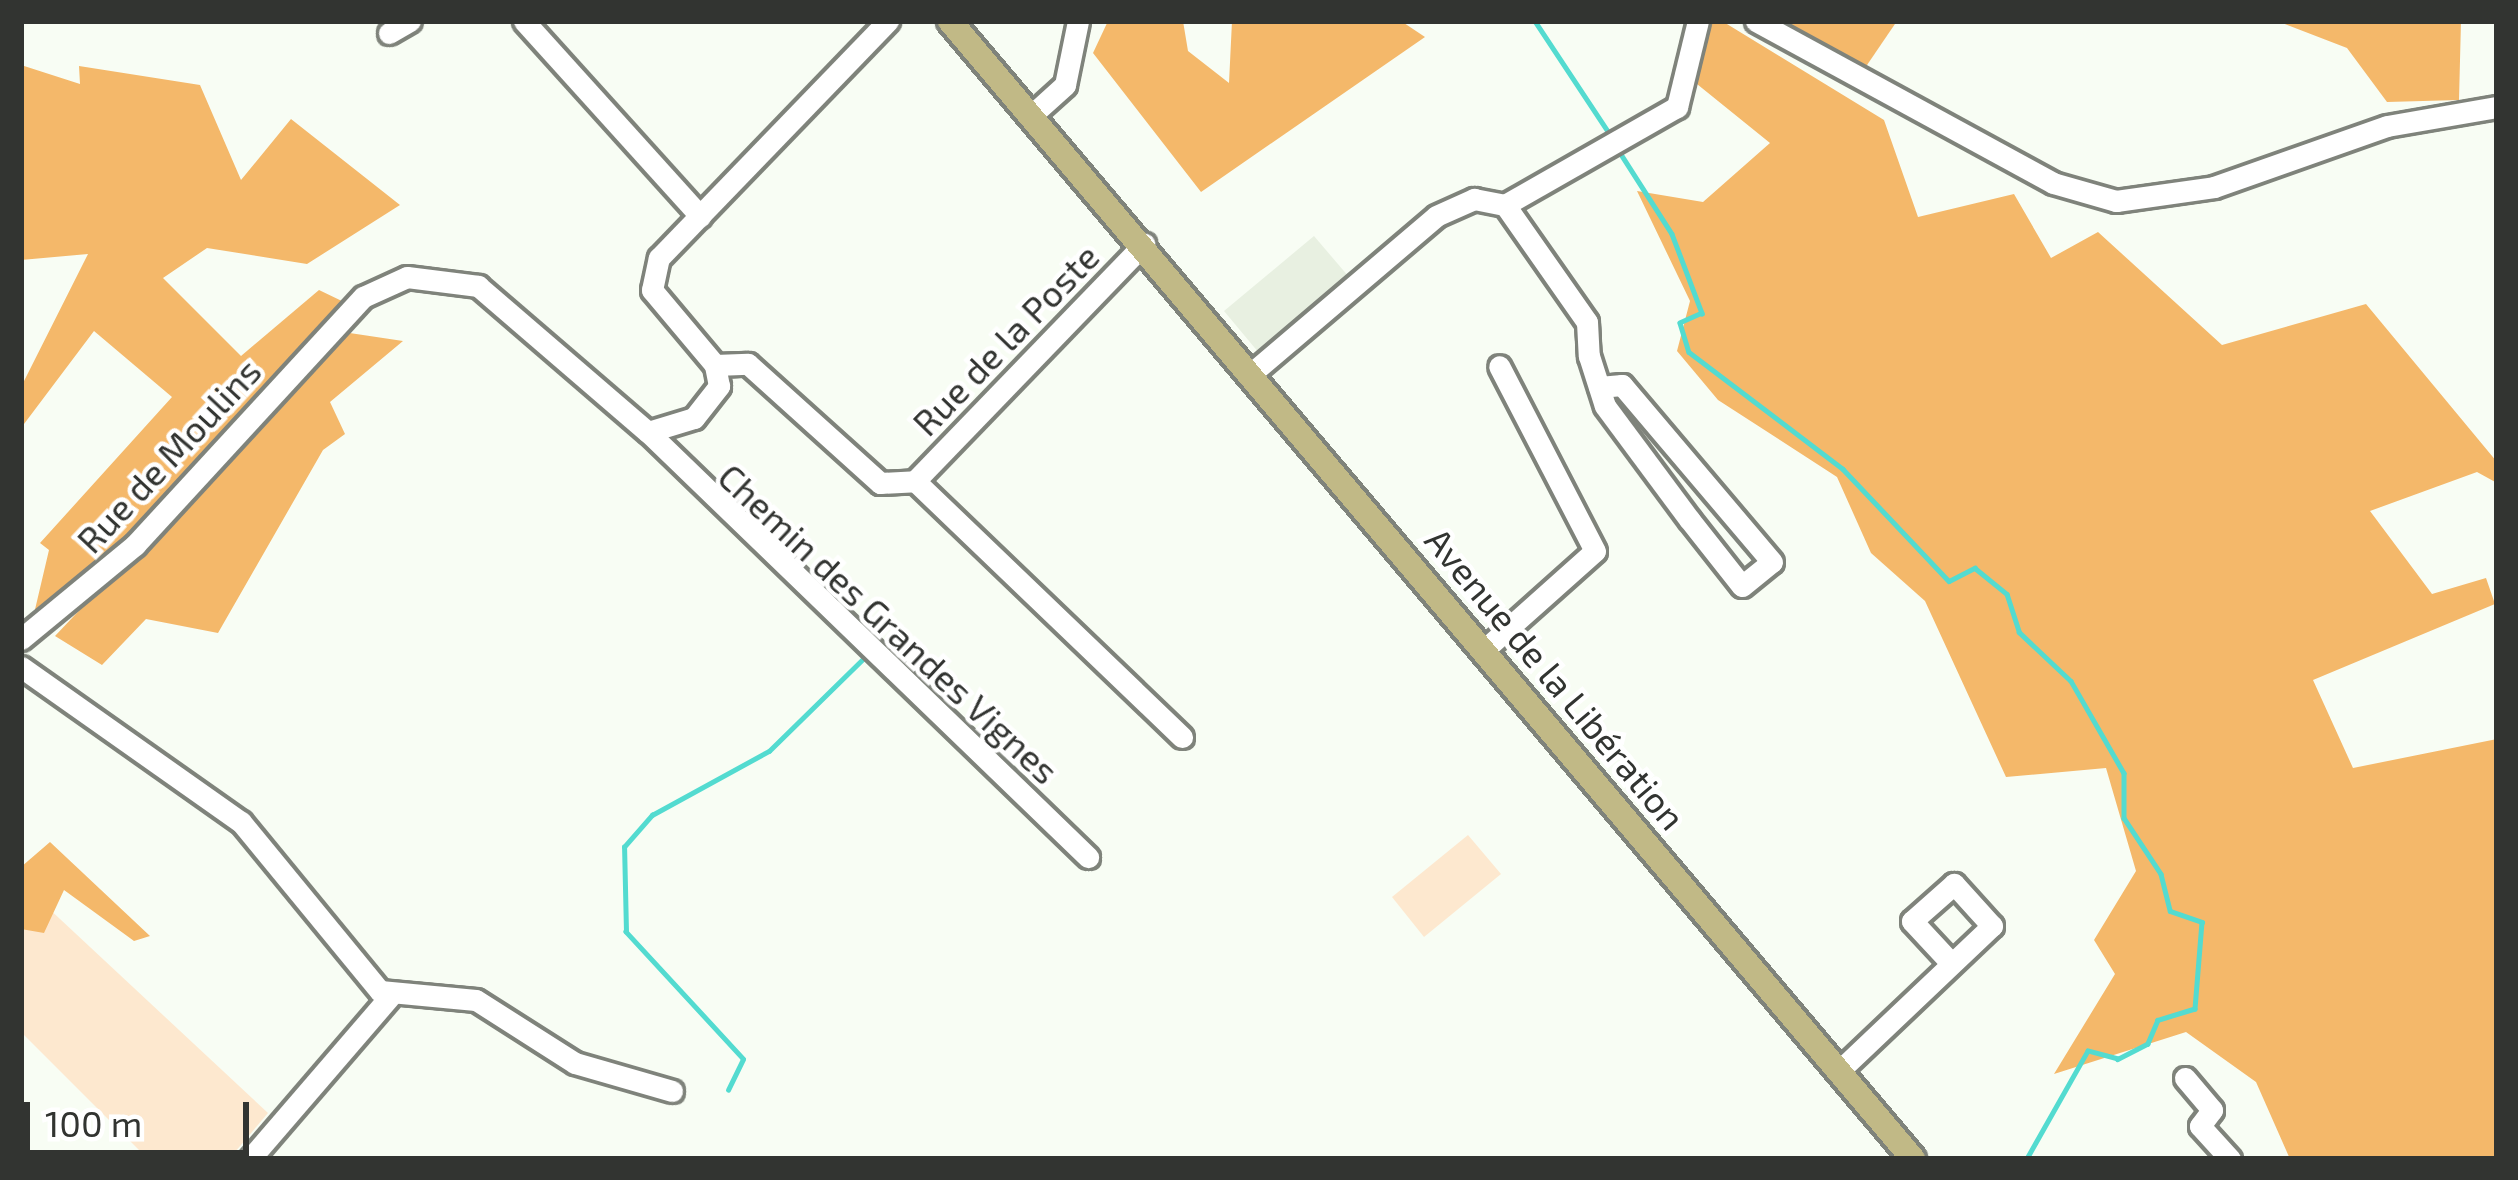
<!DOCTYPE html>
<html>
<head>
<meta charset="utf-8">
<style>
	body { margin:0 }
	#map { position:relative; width:2518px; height:1180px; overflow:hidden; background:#f8fdf4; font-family:"Exo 2",sans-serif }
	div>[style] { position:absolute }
	.built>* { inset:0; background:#e8f0e1 }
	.green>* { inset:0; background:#fde8cf }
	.forest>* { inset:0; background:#f4b86a }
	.stream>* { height:4.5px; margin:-2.25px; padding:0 2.25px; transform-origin:2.25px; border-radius:2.25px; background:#53dbd0 }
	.roads { filter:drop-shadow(3px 0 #7f837b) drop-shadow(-3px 0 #7f837b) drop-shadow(0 3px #7f837b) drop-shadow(0 -3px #7f837b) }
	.minor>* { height:21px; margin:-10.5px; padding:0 10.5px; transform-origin:10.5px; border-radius:10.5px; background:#fff }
	.major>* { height:24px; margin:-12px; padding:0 12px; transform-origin:12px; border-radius:12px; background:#c1b986 }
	span { translate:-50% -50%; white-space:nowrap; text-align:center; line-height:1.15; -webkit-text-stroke:9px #fff; paint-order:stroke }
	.street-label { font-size:36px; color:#323431 }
	.frame { position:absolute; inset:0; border:24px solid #323431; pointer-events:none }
	.scale { position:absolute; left:24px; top:1102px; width:225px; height:54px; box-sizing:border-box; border:6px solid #323431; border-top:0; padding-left:15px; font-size:36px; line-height:42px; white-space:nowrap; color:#323431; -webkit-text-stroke:9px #fff; paint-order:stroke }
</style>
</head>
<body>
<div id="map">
	<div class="built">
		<i style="clip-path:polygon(1314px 236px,1349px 277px,1259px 353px,1224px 311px)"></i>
	</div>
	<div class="green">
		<i style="clip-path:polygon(1468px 835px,1501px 874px,1424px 937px,1392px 897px)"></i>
		<i style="clip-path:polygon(45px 905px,268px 1113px,229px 1159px,148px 1159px,21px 1032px,21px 931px)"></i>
	</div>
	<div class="forest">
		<i style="clip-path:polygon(1108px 21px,1183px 21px,1188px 51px,1229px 83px,1232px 21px,1401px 21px,1425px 37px,1201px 192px,1093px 53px)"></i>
		<i style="clip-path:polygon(1698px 21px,1722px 21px,1884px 120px,1918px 217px,2014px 194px,2051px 258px,2098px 232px,2222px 345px,2366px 304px,2497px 462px,2497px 483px,2477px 472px,2370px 511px,2432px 594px,2486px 578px,2495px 604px,2313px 680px,2353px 768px,2497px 739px,2497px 1159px,2290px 1159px,2256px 1082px,2186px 1032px,2054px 1074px,2115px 974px,2094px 940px,2136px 871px,2106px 768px,2006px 777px,1925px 601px,1871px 553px,1837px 477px,1718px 400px,1677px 351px,1690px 301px,1637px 191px,1703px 202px,1770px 143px,1692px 80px)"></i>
		<i style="clip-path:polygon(1778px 21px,1897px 21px,1865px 68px)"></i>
		<i style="clip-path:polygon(2277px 21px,2461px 21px,2459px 100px,2387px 102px,2347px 48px)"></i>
		<i style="clip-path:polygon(21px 65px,80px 84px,79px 66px,200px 85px,241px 180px,291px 119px,400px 205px,307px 264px,207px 248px,163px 278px,241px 356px,319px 290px,346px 303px,130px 538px,33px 618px,49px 550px,40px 543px,172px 397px,94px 331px,21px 428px,21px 387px,88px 254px,21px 260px)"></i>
		<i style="clip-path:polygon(343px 332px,403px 341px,330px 402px,345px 434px,323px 450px,218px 633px,146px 619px,102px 665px,55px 636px)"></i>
		<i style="clip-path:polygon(50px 842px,150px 936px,134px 941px,64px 890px,44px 933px,21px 929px,21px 867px)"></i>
	</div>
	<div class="stream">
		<i style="left:1535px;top:21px;width:138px;rotate:56.5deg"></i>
		<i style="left:1619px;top:151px;width:98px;rotate:57.4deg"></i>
		<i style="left:1672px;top:234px;width:85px;rotate:69.2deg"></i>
		<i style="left:1702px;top:313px;width:24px;rotate:156deg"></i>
		<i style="left:1680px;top:323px;width:30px;rotate:73deg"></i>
		<i style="left:1689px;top:352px;width:193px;rotate:37.2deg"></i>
		<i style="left:1843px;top:469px;width:154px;rotate:46.6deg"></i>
		<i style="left:1949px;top:581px;width:29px;rotate:-27deg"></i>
		<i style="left:1975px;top:568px;width:41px;rotate:39.1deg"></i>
		<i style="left:2007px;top:594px;width:40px;rotate:72deg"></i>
		<i style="left:2019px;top:632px;width:71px;rotate:43.3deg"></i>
		<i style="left:2071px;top:681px;width:106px;rotate:60.1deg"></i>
		<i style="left:2124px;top:773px;width:45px;rotate:90deg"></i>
		<i style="left:2124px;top:818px;width:67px;rotate:56.5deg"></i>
		<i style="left:2161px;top:874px;width:38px;rotate:76deg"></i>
		<i style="left:2170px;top:911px;width:34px;rotate:19deg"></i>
		<i style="left:2202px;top:922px;width:87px;rotate:94.6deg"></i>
		<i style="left:2195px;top:1009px;width:39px;rotate:163deg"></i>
		<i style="left:2158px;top:1020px;width:26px;rotate:113deg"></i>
		<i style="left:2148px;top:1044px;width:34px;rotate:153deg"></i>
		<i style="left:2118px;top:1059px;width:31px;rotate:-165deg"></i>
		<i style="left:2088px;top:1051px;width:124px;rotate:119.5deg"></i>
		<i style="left:728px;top:1090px;width:34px;rotate:-64deg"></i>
		<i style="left:743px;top:1059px;width:173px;rotate:-132.7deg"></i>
		<i style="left:626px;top:932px;width:85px;rotate:-91.3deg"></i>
		<i style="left:624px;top:847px;width:43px;rotate:-48.8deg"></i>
		<i style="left:652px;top:815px;width:133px;rotate:-28.7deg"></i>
		<i style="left:769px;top:751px;width:134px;rotate:-44.4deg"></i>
	</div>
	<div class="roads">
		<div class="minor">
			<i style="left:524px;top:21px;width:263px;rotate:47.9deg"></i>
			<i style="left:1756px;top:21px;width:338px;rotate:28.6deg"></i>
			<i style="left:2053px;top:183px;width:66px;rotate:15.9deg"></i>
			<i style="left:2116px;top:201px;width:99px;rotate:-8.1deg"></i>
			<i style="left:2214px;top:187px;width:183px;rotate:-19.4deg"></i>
			<i style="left:2387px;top:126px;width:112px;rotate:-9.8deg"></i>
			<i style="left:389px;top:33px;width:24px;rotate:-30deg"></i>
			<i style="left:1034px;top:113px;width:42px;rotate:-42.1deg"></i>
			<i style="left:1065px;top:85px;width:65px;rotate:-78.5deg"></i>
			<i style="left:1505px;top:205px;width:143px;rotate:55deg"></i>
			<i style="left:1587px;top:322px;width:34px;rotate:87deg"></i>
			<i style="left:1589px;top:356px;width:52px;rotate:72.3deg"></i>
			<i style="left:1605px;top:406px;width:141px;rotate:53.4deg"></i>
			<i style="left:1689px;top:519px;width:85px;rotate:51.7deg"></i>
			<i style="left:1742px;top:586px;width:38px;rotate:-39deg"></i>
			<i style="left:1772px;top:562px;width:232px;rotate:-130.3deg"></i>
			<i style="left:1622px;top:385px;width:23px;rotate:175deg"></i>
			<i style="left:1505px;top:205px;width:198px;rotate:-29.7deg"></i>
			<i style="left:1677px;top:107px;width:89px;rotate:-76.3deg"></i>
			<i style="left:715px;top:365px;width:33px;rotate:-2deg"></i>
			<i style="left:748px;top:364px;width:178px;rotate:42deg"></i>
			<i style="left:880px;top:483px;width:35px;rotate:-3deg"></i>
			<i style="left:1253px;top:372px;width:240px;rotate:-40.4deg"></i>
			<i style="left:1436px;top:216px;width:42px;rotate:-24.1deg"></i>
			<i style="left:1474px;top:199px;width:32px;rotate:11deg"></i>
			<i style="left:648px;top:432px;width:612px;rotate:44.01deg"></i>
			<i style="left:648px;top:432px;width:48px;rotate:-16.9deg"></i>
			<i style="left:694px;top:418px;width:41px;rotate:-52deg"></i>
			<i style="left:719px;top:386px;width:21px;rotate:-101deg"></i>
			<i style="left:715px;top:365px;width:98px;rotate:-130deg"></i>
			<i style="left:652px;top:290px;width:33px;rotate:-78deg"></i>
			<i style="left:659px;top:258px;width:330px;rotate:-46deg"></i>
			<i style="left:915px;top:481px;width:370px;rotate:43.8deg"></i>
			<i style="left:915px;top:481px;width:330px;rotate:-46deg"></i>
			<i style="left:21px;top:639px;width:148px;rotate:-39.5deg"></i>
			<i style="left:135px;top:545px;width:337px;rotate:-47.4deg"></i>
			<i style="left:363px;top:297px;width:48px;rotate:-24.4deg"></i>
			<i style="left:407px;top:277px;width:72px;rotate:7.2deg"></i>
			<i style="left:478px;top:286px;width:224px;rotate:40.7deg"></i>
			<i style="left:1485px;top:649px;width:147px;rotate:-41.7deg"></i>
			<i style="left:1595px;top:551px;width:208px;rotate:-117.4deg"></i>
			<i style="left:21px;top:667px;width:269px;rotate:35.2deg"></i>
			<i style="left:241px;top:822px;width:219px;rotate:50.6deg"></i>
			<i style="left:380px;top:991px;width:96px;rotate:5.4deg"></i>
			<i style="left:476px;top:1000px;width:117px;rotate:32.5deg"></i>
			<i style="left:575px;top:1063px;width:101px;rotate:16.1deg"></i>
			<i style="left:1839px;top:1071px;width:211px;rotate:-43.5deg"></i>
			<i style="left:1992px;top:926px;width:57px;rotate:-132.1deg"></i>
			<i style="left:1954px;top:884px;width:56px;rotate:138.6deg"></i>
			<i style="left:1912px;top:921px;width:57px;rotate:47.1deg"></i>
			<i style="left:2185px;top:1078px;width:42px;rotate:49.8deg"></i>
			<i style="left:2212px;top:1110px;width:20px;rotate:127deg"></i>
			<i style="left:2200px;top:1126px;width:45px;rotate:47.7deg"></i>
			<i style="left:250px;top:1159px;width:216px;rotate:-49.3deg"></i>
		</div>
		<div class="major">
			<i style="left:950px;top:21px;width:1491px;rotate:49.76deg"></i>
		</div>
	</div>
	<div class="street-label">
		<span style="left:1005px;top:339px;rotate:-46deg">Rue de la Poste</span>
		<span style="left:168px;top:455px;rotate:-47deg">Rue de Moulins</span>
		<span style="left:889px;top:623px;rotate:43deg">Chemin des Grandes Vignes</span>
		<span style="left:1556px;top:678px;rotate:50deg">Avenue de la Libération</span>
	</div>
	<div class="frame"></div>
	<div class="scale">100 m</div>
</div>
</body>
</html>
